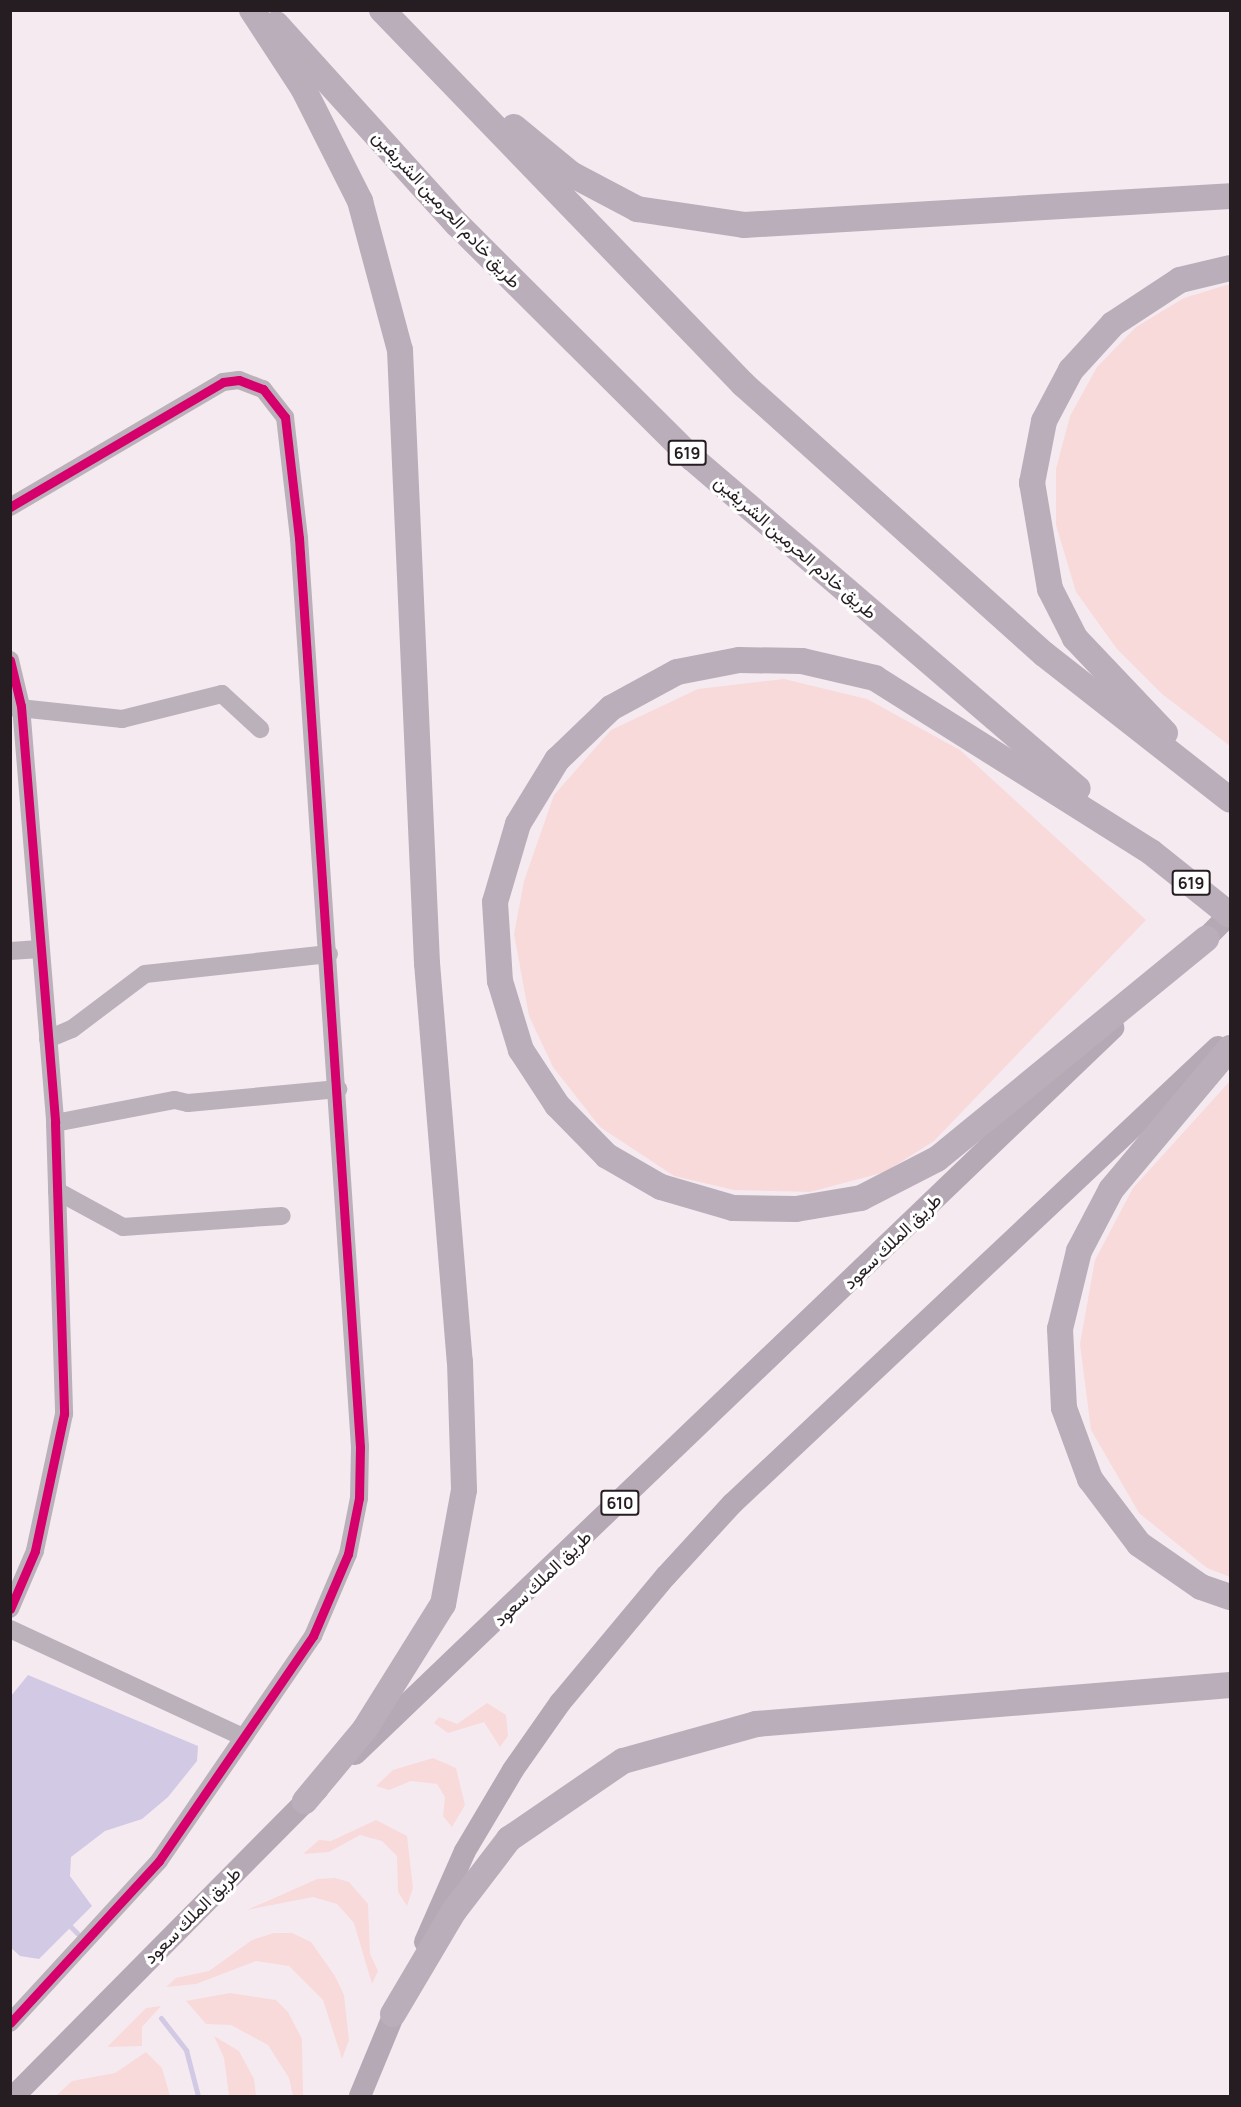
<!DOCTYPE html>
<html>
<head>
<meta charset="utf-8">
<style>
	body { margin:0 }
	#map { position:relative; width:1241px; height:2107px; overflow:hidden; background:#f6eaf1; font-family:Manrope,Vazirmatn,sans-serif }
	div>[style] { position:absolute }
	.green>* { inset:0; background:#f8dada }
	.water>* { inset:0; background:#d2c9e4 }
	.stream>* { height:5px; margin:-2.5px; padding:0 2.5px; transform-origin:2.5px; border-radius:2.5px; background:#d2c9e4 }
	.minor>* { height:18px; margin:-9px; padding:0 9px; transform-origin:9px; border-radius:9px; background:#bab1bb }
	.major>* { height:22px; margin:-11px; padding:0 11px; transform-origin:11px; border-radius:11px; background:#b5a9b5 }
	.highway>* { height:26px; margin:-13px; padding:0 13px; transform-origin:13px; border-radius:13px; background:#baaeba }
	.highway-bridge>* { height:26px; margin:-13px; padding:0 13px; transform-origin:13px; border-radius:13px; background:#baaeba }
	.cycleway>* { height:9px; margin:-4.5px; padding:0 4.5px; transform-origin:4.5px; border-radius:4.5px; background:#d6006c }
	span { translate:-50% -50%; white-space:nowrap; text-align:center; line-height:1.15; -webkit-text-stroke:6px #fff; paint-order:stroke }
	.shield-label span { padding:2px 4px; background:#fff; border:2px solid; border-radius:4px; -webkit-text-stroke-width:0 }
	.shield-label { font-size:16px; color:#261d22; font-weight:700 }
	.street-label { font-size:18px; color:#261d22 }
	.frame { position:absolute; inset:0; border:12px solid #261d22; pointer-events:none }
</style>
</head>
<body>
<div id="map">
	<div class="green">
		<i style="clip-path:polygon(1230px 284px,1230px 746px,1162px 694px,1117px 649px,1076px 592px,1056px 525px,1056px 469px,1070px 416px,1097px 367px,1136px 327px,1184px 298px)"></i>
		<i style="clip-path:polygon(784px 679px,867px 699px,960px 750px,1146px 920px,934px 1141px,885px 1172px,810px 1192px,734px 1190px,674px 1176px,600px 1127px,553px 1067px,529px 1016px,514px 934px,524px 881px,554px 795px,611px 730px,698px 689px)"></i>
		<i style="clip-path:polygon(1230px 1081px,1230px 1577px,1207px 1568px,1139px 1513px,1091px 1430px,1080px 1344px,1095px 1260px,1133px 1188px)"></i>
		<i style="clip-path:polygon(487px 1703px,506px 1715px,508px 1736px,500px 1747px,484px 1722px,448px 1733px,434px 1723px,439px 1717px,457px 1724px)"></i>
		<i style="clip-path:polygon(433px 1758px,456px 1768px,465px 1805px,452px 1827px,443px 1816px,445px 1797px,437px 1784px,411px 1781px,389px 1790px,376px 1786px,393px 1770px)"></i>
		<i style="clip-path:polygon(376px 1820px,407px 1836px,413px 1888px,407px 1906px,398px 1892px,397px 1856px,382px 1841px,360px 1835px,329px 1852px,303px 1854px,319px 1840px,331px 1841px)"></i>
		<i style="clip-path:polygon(335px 1878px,349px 1882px,368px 1904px,370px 1954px,378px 1971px,372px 1984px,354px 1923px,337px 1904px,313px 1897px,247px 1910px,317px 1879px)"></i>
		<i style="clip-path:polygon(274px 1933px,292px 1933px,311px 1942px,335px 1976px,344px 1995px,349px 2040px,342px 2059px,323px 2000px,289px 1966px,256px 1961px,196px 1984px,166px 1987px,176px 1978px,209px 1971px,252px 1940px)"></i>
		<i style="clip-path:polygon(230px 1993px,276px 2000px,288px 2012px,302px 2039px,303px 2096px,293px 2096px,289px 2078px,268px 2045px,231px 2025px,206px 2024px,186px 2001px)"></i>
		<i style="clip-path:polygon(161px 2006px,142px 2027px,142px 2046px,107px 2047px,146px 2008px)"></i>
		<i style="clip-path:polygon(214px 2036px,239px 2051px,254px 2079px,256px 2096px,229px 2096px,224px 2058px)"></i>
		<i style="clip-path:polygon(146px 2052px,162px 2068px,170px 2096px,56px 2096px,72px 2081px,115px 2073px)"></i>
	</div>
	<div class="water">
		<i style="clip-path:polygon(28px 1675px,198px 1746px,197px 1761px,168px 1797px,142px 1819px,105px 1831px,71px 1857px,70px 1876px,92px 1906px,39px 1959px,20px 1956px,10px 1947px,11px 1696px)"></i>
	</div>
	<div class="stream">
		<i style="left:68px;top:1924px;width:13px;rotate:45deg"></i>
		<i style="left:161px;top:2018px;width:41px;rotate:52deg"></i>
		<i style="left:186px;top:2050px;width:48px;rotate:75.4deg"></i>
	</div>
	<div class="minor">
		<i style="left:10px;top:507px;width:247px;rotate:-30.4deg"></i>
		<i style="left:223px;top:382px;width:16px;rotate:-7deg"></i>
		<i style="left:239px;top:380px;width:26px;rotate:21deg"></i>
		<i style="left:263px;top:389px;width:36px;rotate:52deg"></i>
		<i style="left:285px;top:417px;width:122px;rotate:83.4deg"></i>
		<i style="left:299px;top:538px;width:911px;rotate:86.16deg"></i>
		<i style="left:360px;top:1447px;width:51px;rotate:91.1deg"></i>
		<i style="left:359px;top:1498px;width:57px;rotate:101.1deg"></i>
		<i style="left:348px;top:1554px;width:89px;rotate:113.1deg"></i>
		<i style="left:313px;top:1636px;width:273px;rotate:124.4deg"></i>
		<i style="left:159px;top:1861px;width:220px;rotate:132.6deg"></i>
		<i style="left:10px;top:660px;width:47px;rotate:76.6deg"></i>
		<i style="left:21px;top:706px;width:418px;rotate:85.3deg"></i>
		<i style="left:55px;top:1123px;width:291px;rotate:88.2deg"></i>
		<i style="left:64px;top:1414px;width:140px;rotate:102deg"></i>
		<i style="left:35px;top:1551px;width:63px;rotate:113.3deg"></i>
		<i style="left:10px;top:707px;width:113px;rotate:6.1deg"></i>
		<i style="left:122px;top:719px;width:103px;rotate:-14deg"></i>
		<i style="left:222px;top:694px;width:52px;rotate:42.6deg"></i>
		<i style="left:10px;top:951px;width:30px;rotate:-4deg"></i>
		<i style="left:48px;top:1039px;width:26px;rotate:-23deg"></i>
		<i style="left:72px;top:1029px;width:91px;rotate:-37deg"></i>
		<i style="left:145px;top:974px;width:185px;rotate:-6.2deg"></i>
		<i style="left:55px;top:1123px;width:122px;rotate:-10.9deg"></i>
		<i style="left:175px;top:1100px;width:13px;rotate:13deg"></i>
		<i style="left:188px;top:1103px;width:151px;rotate:-5.3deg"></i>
		<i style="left:57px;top:1191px;width:75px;rotate:28.6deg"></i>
		<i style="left:123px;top:1227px;width:159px;rotate:-4deg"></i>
		<i style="left:10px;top:1629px;width:257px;rotate:24.9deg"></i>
	</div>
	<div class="major">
		<i style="left:1193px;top:951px;width:52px;rotate:-45deg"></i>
		<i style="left:355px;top:1754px;width:1050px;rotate:-43.76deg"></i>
		<i style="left:425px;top:1942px;width:99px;rotate:-66.3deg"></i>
		<i style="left:465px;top:1851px;width:94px;rotate:-59.3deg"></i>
		<i style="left:513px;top:1770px;width:82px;rotate:-55deg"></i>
		<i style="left:560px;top:1703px;width:165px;rotate:-50.2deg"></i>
		<i style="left:666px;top:1576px;width:98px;rotate:-47.5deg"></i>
		<i style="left:732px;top:1504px;width:667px;rotate:-43.24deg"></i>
		<i style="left:14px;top:2096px;width:432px;rotate:-45.3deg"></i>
		<i style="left:360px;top:2096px;width:107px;rotate:-67.5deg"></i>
	</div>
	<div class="highway">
		<i style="left:252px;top:10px;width:93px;rotate:56.8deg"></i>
		<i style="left:303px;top:88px;width:127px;rotate:63.2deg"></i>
		<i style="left:360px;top:201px;width:154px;rotate:75deg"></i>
		<i style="left:400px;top:350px;width:614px;rotate:87.48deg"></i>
		<i style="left:427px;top:963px;width:400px;rotate:85.3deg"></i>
		<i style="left:460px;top:1362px;width:128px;rotate:88.2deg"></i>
		<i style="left:464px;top:1490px;width:116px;rotate:100.4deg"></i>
		<i style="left:443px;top:1604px;width:147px;rotate:122deg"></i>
		<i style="left:365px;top:1729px;width:94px;rotate:129.8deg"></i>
		<i style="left:382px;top:10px;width:520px;rotate:46.01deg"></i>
		<i style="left:743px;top:384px;width:404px;rotate:41.9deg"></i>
		<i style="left:1044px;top:654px;width:236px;rotate:38.1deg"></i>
		<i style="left:276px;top:24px;width:270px;rotate:47.9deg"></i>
		<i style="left:457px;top:224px;width:332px;rotate:44.9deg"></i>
		<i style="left:692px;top:458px;width:508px;rotate:40.61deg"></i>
		<i style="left:514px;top:127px;width:74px;rotate:39.5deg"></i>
		<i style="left:571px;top:174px;width:75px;rotate:27.9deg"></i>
		<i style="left:637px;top:209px;width:108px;rotate:8.5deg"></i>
		<i style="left:744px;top:225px;width:487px;rotate:-3.4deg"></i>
		<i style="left:1165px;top:733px;width:131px;rotate:-133.5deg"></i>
		<i style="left:1075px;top:638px;width:55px;rotate:-117deg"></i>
		<i style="left:1050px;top:589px;width:108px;rotate:-99.6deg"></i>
		<i style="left:1032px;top:483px;width:63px;rotate:-79deg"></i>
		<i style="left:1044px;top:421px;width:58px;rotate:-62.1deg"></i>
		<i style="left:1071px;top:370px;width:62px;rotate:-47.6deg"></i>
		<i style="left:1113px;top:324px;width:80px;rotate:-33.3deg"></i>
		<i style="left:1180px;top:280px;width:51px;rotate:-13.5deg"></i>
		<i style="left:1151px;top:852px;width:326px;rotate:-147.8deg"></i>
		<i style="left:875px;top:678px;width:75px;rotate:-166.9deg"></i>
		<i style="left:802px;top:661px;width:63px;rotate:-179.1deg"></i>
		<i style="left:739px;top:660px;width:63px;rotate:169deg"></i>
		<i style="left:677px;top:672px;width:75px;rotate:151.4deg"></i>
		<i style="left:611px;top:708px;width:75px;rotate:136.1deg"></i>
		<i style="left:557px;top:760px;width:75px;rotate:121.4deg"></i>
		<i style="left:518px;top:824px;width:81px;rotate:106.4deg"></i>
		<i style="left:495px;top:902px;width:79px;rotate:86.4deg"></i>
		<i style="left:500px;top:981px;width:72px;rotate:73.1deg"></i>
		<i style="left:521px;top:1050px;width:66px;rotate:56.8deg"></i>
		<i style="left:557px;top:1105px;width:71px;rotate:45.6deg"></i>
		<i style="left:607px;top:1156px;width:62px;rotate:29.9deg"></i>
		<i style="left:661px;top:1187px;width:75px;rotate:16.3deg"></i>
		<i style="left:733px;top:1208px;width:63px;rotate:0.9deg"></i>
		<i style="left:796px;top:1209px;width:66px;rotate:-9.6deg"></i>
		<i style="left:861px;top:1198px;width:85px;rotate:-27.2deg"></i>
		<i style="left:937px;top:1159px;width:348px;rotate:-39.3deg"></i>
		<i style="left:1230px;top:1048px;width:185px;rotate:130deg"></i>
		<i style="left:1111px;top:1190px;width:69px;rotate:117.7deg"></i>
		<i style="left:1079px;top:1251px;width:80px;rotate:103.7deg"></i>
		<i style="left:1060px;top:1329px;width:79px;rotate:87.1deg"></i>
		<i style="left:1064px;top:1408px;width:76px;rotate:69.9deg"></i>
		<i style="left:1090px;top:1479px;width:81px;rotate:53deg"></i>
		<i style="left:1139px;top:1544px;width:75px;rotate:34.7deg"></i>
		<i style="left:1201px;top:1587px;width:31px;rotate:19deg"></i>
		<i style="left:393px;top:2014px;width:120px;rotate:-59.4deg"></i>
		<i style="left:454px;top:1911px;width:91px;rotate:-52.6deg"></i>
		<i style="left:509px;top:1839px;width:138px;rotate:-34.4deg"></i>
		<i style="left:623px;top:1761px;width:138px;rotate:-15.5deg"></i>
		<i style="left:756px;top:1724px;width:476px;rotate:-4.7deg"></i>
	</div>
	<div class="highway-bridge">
		<i style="left:1151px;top:852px;width:101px;rotate:38.6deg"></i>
	</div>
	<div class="cycleway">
		<i style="left:10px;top:507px;width:247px;rotate:-30.4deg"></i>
		<i style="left:223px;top:382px;width:16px;rotate:-7deg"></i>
		<i style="left:239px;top:380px;width:26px;rotate:21deg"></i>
		<i style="left:263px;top:389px;width:36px;rotate:52deg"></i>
		<i style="left:285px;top:417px;width:122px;rotate:83.4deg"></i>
		<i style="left:299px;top:538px;width:911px;rotate:86.16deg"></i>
		<i style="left:360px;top:1447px;width:51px;rotate:91.1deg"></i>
		<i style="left:359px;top:1498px;width:57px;rotate:101.1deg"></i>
		<i style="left:348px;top:1554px;width:89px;rotate:113.1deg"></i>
		<i style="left:313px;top:1636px;width:273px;rotate:124.4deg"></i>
		<i style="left:159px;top:1861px;width:220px;rotate:132.6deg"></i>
		<i style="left:10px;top:660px;width:47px;rotate:76.6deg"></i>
		<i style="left:21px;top:706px;width:418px;rotate:85.3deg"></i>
		<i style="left:55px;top:1123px;width:291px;rotate:88.2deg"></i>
		<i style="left:64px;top:1414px;width:140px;rotate:102deg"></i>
		<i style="left:35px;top:1551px;width:63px;rotate:113.3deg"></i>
	</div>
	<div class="shield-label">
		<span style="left:687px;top:453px">619</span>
		<span style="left:1191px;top:883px">619</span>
		<span style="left:620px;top:1503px">610</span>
	</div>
	<div class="street-label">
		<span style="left:447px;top:209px;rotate:47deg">طريق خادم الحرمين الشريفين</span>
		<span style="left:796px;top:547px;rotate:41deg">طريق خادم الحرمين الشريفين</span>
		<span style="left:892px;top:1241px;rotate:-44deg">طريق الملك سعود</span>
		<span style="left:542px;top:1578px;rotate:-44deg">طريق الملك سعود</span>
		<span style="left:192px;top:1915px;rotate:-45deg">طريق الملك سعود</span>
	</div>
	<div class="frame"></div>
</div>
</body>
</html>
